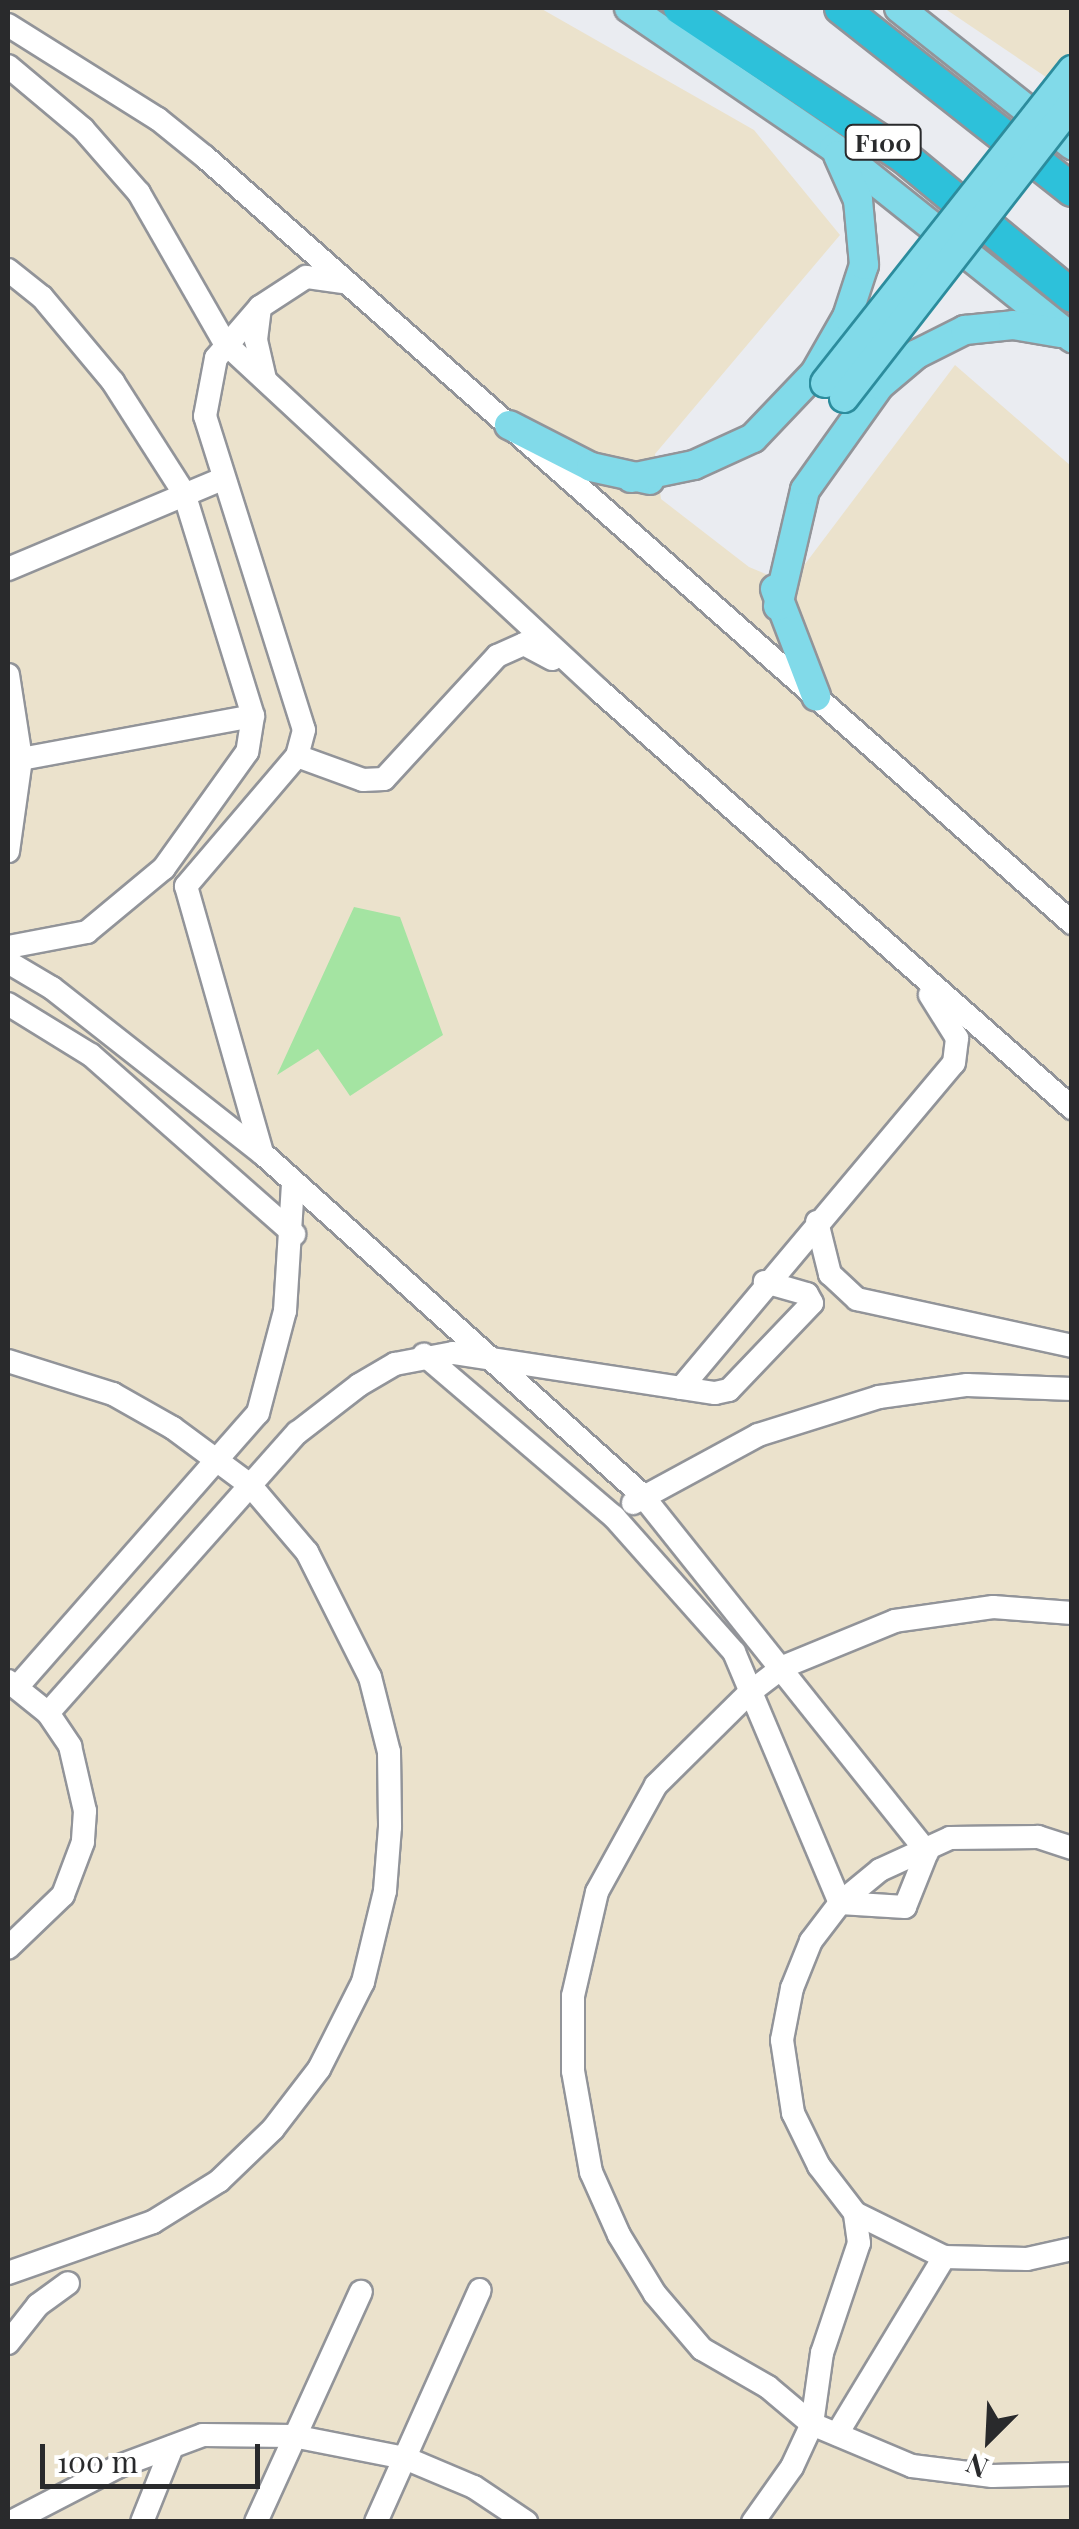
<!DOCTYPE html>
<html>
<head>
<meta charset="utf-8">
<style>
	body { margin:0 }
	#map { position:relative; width:1079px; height:2529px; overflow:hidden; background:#eaecf1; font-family:"Playfair Display",serif }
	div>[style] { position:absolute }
	.commercial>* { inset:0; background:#ebe2cc }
	.green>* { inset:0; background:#a4e4a2 }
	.roads { filter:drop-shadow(2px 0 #929499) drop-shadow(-2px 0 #929499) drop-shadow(0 2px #929499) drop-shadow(0 -2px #929499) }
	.minor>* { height:22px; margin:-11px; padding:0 11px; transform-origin:11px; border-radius:11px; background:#fff }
	.major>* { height:28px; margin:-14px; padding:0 14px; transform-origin:14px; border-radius:14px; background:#81dae9 }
	.highway>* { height:32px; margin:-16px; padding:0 16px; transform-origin:16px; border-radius:16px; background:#2dc1da }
	.bridges { filter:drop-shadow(2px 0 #2c8c9d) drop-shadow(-2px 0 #2c8c9d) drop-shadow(0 2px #2c8c9d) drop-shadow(0 -2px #2c8c9d) }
	.major-bridge>* { height:28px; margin:-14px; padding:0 14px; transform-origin:14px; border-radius:14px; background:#81dae9 }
	span { translate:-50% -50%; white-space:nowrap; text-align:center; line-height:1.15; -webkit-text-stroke:9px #fff; paint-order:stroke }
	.shield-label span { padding:2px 8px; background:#fff; border:2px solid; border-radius:8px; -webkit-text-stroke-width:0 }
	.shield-label { font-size:25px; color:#292a2c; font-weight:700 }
	.frame { position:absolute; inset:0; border:10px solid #292a2c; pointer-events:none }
	.north { position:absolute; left:939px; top:2389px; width:100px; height:100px; -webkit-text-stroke:8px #fff; paint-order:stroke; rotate:204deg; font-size:28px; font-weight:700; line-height:40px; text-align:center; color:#292a2c }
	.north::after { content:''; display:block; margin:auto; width:35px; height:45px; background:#292a2c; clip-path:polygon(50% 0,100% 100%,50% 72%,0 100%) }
	.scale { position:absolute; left:40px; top:2444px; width:220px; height:45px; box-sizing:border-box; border:5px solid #292a2c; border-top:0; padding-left:12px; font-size:30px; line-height:35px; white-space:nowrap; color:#292a2c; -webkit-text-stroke:8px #fff; paint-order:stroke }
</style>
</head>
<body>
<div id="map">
	<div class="commercial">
		<i style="clip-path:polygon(8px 8px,540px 8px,754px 130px,840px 235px,655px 454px,661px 499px,749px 567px,790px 584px,955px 365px,1071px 466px,1071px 2521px,8px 2522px)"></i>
		<i style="clip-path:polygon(944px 8px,1071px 8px,1071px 94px)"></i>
	</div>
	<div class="green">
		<i style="clip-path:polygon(354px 907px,400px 917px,443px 1035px,350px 1096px,318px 1049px,277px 1075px)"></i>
	</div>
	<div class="roads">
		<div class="minor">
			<i style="left:8px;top:25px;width:177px;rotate:32.1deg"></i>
			<i style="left:158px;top:119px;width:60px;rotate:39deg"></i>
			<i style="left:205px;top:157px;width:1157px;rotate:41.46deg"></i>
			<i style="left:8px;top:66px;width:98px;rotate:40deg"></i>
			<i style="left:83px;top:129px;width:85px;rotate:48.8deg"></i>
			<i style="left:139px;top:193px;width:173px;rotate:60.2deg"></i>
			<i style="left:225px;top:343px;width:512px;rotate:42.86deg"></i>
			<i style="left:600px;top:691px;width:630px;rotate:41.46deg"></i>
			<i style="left:8px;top:270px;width:43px;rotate:38.5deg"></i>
			<i style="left:42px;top:297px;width:111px;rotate:50.1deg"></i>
			<i style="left:113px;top:382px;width:132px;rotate:57.4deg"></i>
			<i style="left:184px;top:493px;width:233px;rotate:72.8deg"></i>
			<i style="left:253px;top:716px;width:36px;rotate:99deg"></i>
			<i style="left:247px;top:752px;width:143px;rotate:125.6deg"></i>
			<i style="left:164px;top:868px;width:100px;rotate:140.3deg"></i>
			<i style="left:87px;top:932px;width:80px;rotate:169.2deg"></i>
			<i style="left:260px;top:307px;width:67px;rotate:130.8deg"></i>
			<i style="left:216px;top:358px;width:59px;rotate:100.7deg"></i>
			<i style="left:205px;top:416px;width:329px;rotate:72.5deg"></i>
			<i style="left:304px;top:730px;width:27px;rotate:105deg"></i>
			<i style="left:297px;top:756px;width:171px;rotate:130.5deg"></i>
			<i style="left:186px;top:886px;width:278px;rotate:74.1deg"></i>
			<i style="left:265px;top:379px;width:40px;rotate:-103deg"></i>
			<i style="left:256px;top:340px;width:33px;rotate:-83deg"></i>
			<i style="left:260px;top:307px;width:55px;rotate:-33.1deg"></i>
			<i style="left:306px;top:277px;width:37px;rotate:8deg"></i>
			<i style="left:8px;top:569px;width:232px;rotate:-22.8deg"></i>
			<i style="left:8px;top:675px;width:85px;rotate:81.2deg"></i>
			<i style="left:21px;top:759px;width:93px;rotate:98deg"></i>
			<i style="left:297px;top:756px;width:70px;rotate:20deg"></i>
			<i style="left:363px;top:780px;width:21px;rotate:-3deg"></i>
			<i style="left:384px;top:779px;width:167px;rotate:-47.4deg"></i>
			<i style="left:497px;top:656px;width:30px;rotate:-24deg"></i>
			<i style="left:524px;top:644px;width:32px;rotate:28deg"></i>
			<i style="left:21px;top:759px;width:236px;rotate:-10.5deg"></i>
			<i style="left:8px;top:962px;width:51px;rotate:30.6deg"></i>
			<i style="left:52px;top:988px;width:267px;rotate:38.2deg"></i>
			<i style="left:262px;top:1153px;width:511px;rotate:41.99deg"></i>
			<i style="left:642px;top:1495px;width:457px;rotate:51.4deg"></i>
			<i style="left:927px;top:1852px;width:59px;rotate:111.8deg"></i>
			<i style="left:905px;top:1907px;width:65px;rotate:-176.5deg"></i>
			<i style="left:840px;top:1903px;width:272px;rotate:-112.9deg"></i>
			<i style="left:734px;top:1652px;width:181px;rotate:-131.6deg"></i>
			<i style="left:614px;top:1517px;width:250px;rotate:-139.5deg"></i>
			<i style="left:8px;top:1004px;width:97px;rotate:31.6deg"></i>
			<i style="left:91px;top:1055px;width:271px;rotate:41.4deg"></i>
			<i style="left:817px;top:1222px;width:54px;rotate:76deg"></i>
			<i style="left:830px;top:1274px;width:37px;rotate:43deg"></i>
			<i style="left:857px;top:1299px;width:220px;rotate:12.3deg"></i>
			<i style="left:8px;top:1361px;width:110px;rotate:17.4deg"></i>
			<i style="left:113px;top:1394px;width:69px;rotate:29.5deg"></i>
			<i style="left:173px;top:1428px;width:96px;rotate:36.5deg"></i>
			<i style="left:250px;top:1485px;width:88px;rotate:49.6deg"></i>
			<i style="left:307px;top:1552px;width:140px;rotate:63.3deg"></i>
			<i style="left:370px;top:1677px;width:77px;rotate:75.8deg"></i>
			<i style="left:389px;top:1752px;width:75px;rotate:89.2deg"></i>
			<i style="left:390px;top:1827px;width:64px;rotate:94.5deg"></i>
			<i style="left:385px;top:1891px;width:94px;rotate:103.6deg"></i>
			<i style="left:363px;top:1982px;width:97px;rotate:116.8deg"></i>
			<i style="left:319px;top:2069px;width:76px;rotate:127.5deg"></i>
			<i style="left:273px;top:2129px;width:75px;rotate:136.1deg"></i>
			<i style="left:219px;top:2181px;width:78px;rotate:148.2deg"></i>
			<i style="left:153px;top:2222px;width:154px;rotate:160.6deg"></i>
			<i style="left:681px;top:1388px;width:424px;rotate:-50deg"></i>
			<i style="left:954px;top:1063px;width:25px;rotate:-83deg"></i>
			<i style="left:957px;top:1038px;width:51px;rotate:-122.1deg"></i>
			<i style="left:633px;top:1503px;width:142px;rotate:-28.5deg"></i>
			<i style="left:758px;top:1435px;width:127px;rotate:-17.4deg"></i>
			<i style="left:879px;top:1397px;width:89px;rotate:-7.8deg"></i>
			<i style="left:967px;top:1385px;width:105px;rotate:2.2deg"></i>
			<i style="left:1072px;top:1613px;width:79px;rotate:-175.7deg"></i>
			<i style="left:993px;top:1607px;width:99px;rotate:171.9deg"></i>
			<i style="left:895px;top:1621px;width:121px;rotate:157.7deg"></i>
			<i style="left:783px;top:1667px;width:43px;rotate:142.6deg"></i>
			<i style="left:749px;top:1693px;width:131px;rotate:135.3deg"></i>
			<i style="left:656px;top:1785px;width:122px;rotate:118.9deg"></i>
			<i style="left:597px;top:1892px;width:107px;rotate:103deg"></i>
			<i style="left:573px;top:1996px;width:75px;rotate:90deg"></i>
			<i style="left:573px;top:2071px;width:103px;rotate:79.9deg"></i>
			<i style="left:591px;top:2172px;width:69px;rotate:66deg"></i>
			<i style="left:619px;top:2235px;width:69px;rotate:58.6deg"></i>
			<i style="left:655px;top:2294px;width:72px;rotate:49.5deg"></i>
			<i style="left:702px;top:2349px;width:76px;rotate:29.9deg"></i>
			<i style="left:768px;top:2387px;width:57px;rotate:40.1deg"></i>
			<i style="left:812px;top:2424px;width:108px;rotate:22.8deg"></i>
			<i style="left:912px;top:2466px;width:81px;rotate:7.1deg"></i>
			<i style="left:992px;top:2476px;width:80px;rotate:-1.4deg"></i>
			<i style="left:8px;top:1681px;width:51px;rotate:38.7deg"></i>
			<i style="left:48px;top:1713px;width:40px;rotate:56deg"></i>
			<i style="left:70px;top:1746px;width:67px;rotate:77deg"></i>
			<i style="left:85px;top:1811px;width:31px;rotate:94deg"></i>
			<i style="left:83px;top:1842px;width:57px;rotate:110.7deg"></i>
			<i style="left:63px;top:1895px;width:76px;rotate:136.1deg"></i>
			<i style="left:18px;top:1686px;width:363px;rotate:-48.7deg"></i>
			<i style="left:258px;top:1413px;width:106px;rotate:-75.2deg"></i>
			<i style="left:285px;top:1311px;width:127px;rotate:-86.4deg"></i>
			<i style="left:48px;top:1713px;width:375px;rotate:-48.4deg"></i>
			<i style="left:297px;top:1433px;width:78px;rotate:-37.7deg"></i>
			<i style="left:359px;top:1385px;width:42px;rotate:-30.3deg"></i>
			<i style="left:395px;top:1364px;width:59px;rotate:-10.7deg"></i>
			<i style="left:453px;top:1353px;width:265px;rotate:8.7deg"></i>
			<i style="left:715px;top:1393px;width:14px;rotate:-12deg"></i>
			<i style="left:729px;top:1390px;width:120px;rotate:-46.3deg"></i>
			<i style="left:812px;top:1303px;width:10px;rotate:-119deg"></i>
			<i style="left:807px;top:1294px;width:44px;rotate:-164.1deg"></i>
			<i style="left:1072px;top:1848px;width:36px;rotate:-162deg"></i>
			<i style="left:1038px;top:1837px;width:88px;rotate:179.3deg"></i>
			<i style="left:950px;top:1838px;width:77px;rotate:155.4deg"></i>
			<i style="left:880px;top:1870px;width:52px;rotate:140.5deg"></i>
			<i style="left:840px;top:1903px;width:48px;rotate:127.3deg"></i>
			<i style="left:811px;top:1941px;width:51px;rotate:112deg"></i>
			<i style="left:792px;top:1988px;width:53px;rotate:100.9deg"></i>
			<i style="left:782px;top:2040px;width:74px;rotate:81.4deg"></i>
			<i style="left:793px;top:2113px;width:59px;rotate:63.9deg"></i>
			<i style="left:819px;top:2166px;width:59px;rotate:52.5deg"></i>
			<i style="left:855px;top:2213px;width:99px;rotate:26.3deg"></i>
			<i style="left:944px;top:2257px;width:83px;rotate:1.4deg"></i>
			<i style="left:1027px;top:2259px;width:46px;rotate:-12.5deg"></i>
			<i style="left:8px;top:2343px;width:48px;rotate:-51.7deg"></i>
			<i style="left:38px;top:2305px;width:37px;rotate:-36deg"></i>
			<i style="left:837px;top:2434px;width:207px;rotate:-58.8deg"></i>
			<i style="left:11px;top:2522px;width:119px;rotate:-27.4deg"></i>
			<i style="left:117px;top:2467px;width:92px;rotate:-20.4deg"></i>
			<i style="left:203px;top:2435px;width:90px;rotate:0.6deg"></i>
			<i style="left:293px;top:2436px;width:114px;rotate:11.1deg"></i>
			<i style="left:405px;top:2458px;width:75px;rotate:22.8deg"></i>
			<i style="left:474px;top:2487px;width:63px;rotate:33.9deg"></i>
			<i style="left:142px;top:2522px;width:81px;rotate:-68.2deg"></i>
			<i style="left:256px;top:2522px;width:253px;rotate:-65.5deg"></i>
			<i style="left:376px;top:2522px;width:254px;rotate:-65.9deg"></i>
			<i style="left:753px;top:2522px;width:67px;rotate:-54.7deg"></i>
			<i style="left:792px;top:2467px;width:47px;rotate:-65.1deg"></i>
			<i style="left:812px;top:2424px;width:72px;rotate:-82deg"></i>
			<i style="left:822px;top:2353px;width:116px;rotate:-71.4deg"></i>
			<i style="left:859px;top:2243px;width:30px;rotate:-98deg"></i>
		</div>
		<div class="major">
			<i style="left:629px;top:8px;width:248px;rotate:34.3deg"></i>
			<i style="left:834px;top:148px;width:305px;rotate:38.6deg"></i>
			<i style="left:899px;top:8px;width:221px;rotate:38.4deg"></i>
			<i style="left:509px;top:425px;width:92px;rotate:27.1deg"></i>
			<i style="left:591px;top:467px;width:60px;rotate:12.4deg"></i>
			<i style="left:631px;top:478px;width:64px;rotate:-11.7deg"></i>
			<i style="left:694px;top:465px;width:65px;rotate:-24.6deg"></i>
			<i style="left:753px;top:438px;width:90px;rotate:-46.4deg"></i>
			<i style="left:815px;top:373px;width:64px;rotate:-60.3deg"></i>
			<i style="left:847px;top:317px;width:55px;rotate:-71.9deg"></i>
			<i style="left:864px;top:265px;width:65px;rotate:-95.3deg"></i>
			<i style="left:858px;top:200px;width:49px;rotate:-114deg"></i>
			<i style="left:775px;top:589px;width:115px;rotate:69deg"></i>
			<i style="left:778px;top:606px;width:119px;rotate:-76.9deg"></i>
			<i style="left:805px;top:490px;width:129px;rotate:-54.5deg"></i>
			<i style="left:880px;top:385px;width:48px;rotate:-40deg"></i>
			<i style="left:917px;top:354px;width:54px;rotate:-26.6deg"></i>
			<i style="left:965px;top:330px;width:48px;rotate:-5.9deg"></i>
			<i style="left:1013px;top:325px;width:49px;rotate:9.5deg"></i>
		</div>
		<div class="highway">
			<i style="left:680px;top:8px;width:268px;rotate:33.6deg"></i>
			<i style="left:903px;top:156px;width:219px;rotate:39.6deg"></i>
			<i style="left:841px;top:8px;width:294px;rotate:38.2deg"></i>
		</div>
	</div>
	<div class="bridges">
		<div class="major-bridge">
			<i style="left:825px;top:383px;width:399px;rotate:-51.7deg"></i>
			<i style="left:844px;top:398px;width:372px;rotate:-52.2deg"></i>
		</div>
	</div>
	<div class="shield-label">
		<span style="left:883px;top:142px">F100</span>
	</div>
	<div class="frame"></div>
	<div class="north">N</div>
	<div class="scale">100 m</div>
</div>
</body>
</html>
